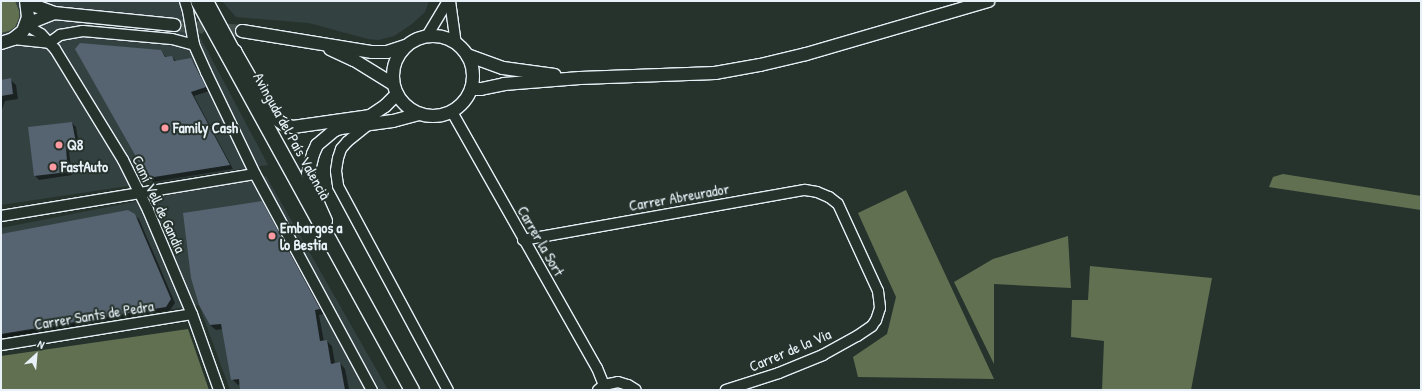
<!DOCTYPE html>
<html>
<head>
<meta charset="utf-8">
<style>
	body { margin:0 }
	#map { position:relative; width:1422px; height:391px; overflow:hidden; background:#26332d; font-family:"Patrick Hand",sans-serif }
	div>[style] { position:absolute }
	.built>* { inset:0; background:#344141 }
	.green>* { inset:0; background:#627052 }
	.shadow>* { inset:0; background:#0007 }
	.building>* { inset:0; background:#566370 }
	.tertiary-tunnel>* { height:12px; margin-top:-6px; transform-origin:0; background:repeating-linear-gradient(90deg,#43504b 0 12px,transparent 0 18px) }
	.roads { filter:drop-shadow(1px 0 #e8f1f8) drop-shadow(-1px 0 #e8f1f8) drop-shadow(0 1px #e8f1f8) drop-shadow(0 -1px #e8f1f8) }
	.minor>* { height:10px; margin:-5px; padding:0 5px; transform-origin:5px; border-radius:5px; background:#26332d }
	.tertiary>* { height:12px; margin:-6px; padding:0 6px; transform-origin:6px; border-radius:6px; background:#26332d }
	.tertiary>.ring { margin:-6px; padding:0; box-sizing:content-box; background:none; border:12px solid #26332d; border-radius:50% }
	.secondary>* { height:14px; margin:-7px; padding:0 7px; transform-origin:7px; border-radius:7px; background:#26332d }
	.dots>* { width:11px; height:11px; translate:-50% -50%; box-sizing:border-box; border:2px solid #26332d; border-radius:50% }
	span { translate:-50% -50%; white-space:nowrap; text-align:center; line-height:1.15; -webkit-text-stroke:4px #26332d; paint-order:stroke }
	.poi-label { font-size:15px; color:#e8f1f8; font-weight:700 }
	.left { translate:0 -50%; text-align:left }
	.street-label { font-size:15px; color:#e8f1f8 }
	.frame { position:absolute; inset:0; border:2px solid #e8f1f8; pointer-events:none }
	.north { position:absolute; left:16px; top:335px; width:40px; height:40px; -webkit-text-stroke:3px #26332d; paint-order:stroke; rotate:26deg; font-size:11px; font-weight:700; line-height:16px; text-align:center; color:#e8f1f8 }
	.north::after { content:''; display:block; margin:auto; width:14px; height:18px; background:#e8f1f8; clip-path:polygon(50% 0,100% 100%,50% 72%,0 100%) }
</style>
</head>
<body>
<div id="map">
	<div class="built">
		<i style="clip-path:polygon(7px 1px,181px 1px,268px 165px,1px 205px,1px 9px)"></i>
		<i style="clip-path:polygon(222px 1px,429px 1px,425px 12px,412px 24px,394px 36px,378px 40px,368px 39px,309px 23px,236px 17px)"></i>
		<i style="clip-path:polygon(266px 176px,388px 390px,230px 390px,199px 305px,1px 335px,1px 228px)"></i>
	</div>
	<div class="green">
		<i style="clip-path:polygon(1px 1px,15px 1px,19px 11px,19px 18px,15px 27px,9px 31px,1px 33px)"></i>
		<i style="clip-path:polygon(1283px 174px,1421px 196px,1421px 210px,1269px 187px,1273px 177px)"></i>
		<i style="clip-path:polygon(906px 190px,994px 379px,858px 377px,853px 357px,887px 334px,896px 297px,858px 213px)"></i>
		<i style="clip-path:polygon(1068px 236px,1071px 288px,994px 284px,994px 364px,954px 282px,993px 259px)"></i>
		<i style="clip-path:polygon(1090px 266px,1212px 278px,1191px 390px,1102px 390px,1104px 341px,1071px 337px,1072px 300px,1088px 300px)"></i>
		<i style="clip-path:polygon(188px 329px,209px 390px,1px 390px,1px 356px)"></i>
	</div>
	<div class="shadow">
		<i style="clip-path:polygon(161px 51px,167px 58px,172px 57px,176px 61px,190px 59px,194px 63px,209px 91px,194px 96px,233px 169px,153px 182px,149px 178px)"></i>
		<i style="clip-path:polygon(10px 79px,16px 85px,18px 99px,5px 101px,1px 113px,1px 81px)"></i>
		<i style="clip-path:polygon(72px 123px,76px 127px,80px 151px,69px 152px,72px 175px,39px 180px,35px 176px)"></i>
		<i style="clip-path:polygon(262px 202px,267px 208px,324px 314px,319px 315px,324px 342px,327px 341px,332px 346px,335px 364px,340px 363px,345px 369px,349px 389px,355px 390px,241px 390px,240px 384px,238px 385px,232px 379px,223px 329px,216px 330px,210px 325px)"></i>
		<i style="clip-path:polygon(134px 215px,139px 219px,175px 303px,170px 310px,1px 338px,1px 235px)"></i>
	</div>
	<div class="building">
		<i style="clip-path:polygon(80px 43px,161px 50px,165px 57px,172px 56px,174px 61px,191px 58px,206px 87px,191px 92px,230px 165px,148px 178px,75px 49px)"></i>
		<i style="clip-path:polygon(11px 78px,13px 94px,1px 96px,1px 80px)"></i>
		<i style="clip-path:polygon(72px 122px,77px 148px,66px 149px,68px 172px,34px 176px,28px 127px)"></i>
		<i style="clip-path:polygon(262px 201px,320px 309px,315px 310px,320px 341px,327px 340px,331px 364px,340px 362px,345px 390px,240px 390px,239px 379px,231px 380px,221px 324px,210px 325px,199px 305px,191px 278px,183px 213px)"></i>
		<i style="clip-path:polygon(128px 210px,135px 214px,171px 299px,166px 307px,1px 334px,1px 234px)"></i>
	</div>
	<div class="tertiary-tunnel">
		<i style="left:174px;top:25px;width:68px;rotate:5deg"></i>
	</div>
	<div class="roads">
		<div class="minor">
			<i style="left:185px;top:1px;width:10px;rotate:73deg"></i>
			<i style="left:188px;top:11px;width:35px;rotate:80deg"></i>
			<i style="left:194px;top:45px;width:30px;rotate:66deg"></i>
			<i style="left:206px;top:72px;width:113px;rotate:64.3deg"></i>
			<i style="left:255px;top:174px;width:246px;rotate:61.6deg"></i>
			<i style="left:208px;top:1px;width:57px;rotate:61.6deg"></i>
			<i style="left:450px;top:1px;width:43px;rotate:82.1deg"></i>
			<i style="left:26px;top:25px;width:17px;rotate:31deg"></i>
			<i style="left:41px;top:34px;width:21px;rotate:47deg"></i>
			<i style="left:55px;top:49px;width:130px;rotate:58.5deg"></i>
			<i style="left:123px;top:160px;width:56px;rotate:63.4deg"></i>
			<i style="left:148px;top:210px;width:113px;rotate:67.1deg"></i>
			<i style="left:192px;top:314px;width:81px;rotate:70.4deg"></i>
			<i style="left:427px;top:36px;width:41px;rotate:-59deg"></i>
			<i style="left:13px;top:39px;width:36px;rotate:6deg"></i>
			<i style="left:49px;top:43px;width:14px;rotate:-36deg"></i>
			<i style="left:60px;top:35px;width:23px;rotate:-10deg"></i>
			<i style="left:83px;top:31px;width:89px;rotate:5.1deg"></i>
			<i style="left:172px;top:39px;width:23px;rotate:15deg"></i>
			<i style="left:452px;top:112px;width:294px;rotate:60.5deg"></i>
			<i style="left:597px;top:368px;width:18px;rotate:68deg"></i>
			<i style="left:369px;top:124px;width:28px;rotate:141deg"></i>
			<i style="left:347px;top:142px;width:9px;rotate:131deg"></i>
			<i style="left:341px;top:149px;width:9px;rotate:108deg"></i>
			<i style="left:338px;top:158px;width:13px;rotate:99deg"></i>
			<i style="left:336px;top:171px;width:15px;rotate:82deg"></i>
			<i style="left:338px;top:186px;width:232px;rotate:61.7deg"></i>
			<i style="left:1px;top:216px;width:257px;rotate:-9.4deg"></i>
			<i style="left:523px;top:240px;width:286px;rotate:-10.1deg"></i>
			<i style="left:805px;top:190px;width:12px;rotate:9deg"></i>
			<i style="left:817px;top:192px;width:13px;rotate:23deg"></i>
			<i style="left:829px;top:197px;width:11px;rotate:38deg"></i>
			<i style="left:838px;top:204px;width:96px;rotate:65.3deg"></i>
			<i style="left:878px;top:291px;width:17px;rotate:83deg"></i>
			<i style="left:880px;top:308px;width:13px;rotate:108deg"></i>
			<i style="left:876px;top:320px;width:7px;rotate:124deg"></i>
			<i style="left:872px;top:326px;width:18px;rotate:146deg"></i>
			<i style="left:857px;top:336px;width:39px;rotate:151deg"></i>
			<i style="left:823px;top:355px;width:48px;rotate:157.8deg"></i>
			<i style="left:779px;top:373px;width:56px;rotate:162.2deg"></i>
			<i style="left:1px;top:345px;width:193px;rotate:-9.2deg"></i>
			<i style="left:598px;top:390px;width:8px;rotate:-40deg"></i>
			<i style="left:604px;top:385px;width:14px;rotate:-12deg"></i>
			<i style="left:618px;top:382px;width:10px;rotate:17deg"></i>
			<i style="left:628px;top:385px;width:9px;rotate:32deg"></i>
		</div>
		<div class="tertiary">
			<i style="left:27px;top:3px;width:29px;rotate:20deg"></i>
			<i style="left:54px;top:13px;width:121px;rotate:5.7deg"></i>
			<i style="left:27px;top:24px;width:29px;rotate:-22deg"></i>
			<i style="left:242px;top:31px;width:132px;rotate:9.2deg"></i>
			<i style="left:372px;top:52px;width:15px"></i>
			<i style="left:387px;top:52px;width:20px;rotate:-18deg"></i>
			<i class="ring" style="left:393px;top:36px;width:68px;height:68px"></i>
			<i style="left:1px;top:43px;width:13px;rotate:-18deg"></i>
			<i style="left:13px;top:39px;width:13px;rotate:-39deg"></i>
			<i style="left:23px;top:31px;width:15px;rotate:-70deg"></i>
			<i style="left:28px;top:17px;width:16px;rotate:-97deg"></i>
			<i style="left:223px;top:47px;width:13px;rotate:18deg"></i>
			<i style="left:235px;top:51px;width:76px;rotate:60.1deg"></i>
			<i style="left:273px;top:117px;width:12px;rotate:35deg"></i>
			<i style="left:283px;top:124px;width:10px;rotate:17deg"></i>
			<i style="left:293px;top:127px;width:78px;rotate:-8.1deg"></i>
			<i style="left:370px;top:116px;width:18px;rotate:-34deg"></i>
			<i style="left:385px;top:106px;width:17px;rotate:-45deg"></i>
			<i style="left:330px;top:49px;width:26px;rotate:25deg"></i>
			<i style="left:354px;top:60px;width:46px;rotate:31.6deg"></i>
			<i style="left:467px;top:55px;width:38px;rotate:20deg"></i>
			<i style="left:503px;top:68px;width:52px;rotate:7.7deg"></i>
			<i style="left:471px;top:89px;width:10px"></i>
			<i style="left:481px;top:89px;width:24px;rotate:-12deg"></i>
			<i style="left:504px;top:84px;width:76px;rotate:-4.5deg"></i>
			<i style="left:580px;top:78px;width:135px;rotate:-2.1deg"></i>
			<i style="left:715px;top:73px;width:46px;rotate:-10.1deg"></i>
			<i style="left:760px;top:65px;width:47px;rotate:-13.4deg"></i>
			<i style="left:806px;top:54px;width:190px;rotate:-16.2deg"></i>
			<i style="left:326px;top:221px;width:39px;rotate:-114deg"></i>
			<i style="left:310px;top:185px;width:11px;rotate:-100deg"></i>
			<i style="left:308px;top:174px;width:21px;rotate:-76deg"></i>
			<i style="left:313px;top:154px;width:10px;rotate:-66deg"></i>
			<i style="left:317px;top:145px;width:23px;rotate:-40deg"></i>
			<i style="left:335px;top:130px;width:6px;rotate:-18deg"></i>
			<i style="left:341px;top:128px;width:52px;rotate:-7.7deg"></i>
			<i style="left:393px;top:121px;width:27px;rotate:-15deg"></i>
		</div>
		<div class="secondary">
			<i style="left:198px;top:1px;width:444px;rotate:61.2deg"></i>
		</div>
	</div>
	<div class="dots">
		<i style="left:165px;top:128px;background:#ff9aa2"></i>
		<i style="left:59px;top:145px;background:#ff9aa2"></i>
		<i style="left:53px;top:167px;background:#ff9aa2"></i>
		<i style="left:272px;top:236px;background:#ff9aa2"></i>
	</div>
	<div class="poi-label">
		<span class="left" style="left:173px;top:128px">Family Cash</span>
		<span class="left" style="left:67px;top:145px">Q8</span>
		<span class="left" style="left:61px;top:167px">FastAuto</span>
		<span class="left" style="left:280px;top:236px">Embargos a<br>lo Bestia</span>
	</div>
	<div class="street-label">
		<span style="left:292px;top:136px;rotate:61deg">Avinguda del País Valencià</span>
		<span style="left:679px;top:197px;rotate:-10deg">Carrer Abreurador</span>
		<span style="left:159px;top:204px;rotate:65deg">Camí Vell de Gandia</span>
		<span style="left:541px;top:241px;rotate:60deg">Carrer la Sort</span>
		<span style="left:94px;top:315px;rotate:-9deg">Carrer Sants de Pedra</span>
		<span style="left:790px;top:350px;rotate:-23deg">Carrer de la Via</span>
	</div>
	<div class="frame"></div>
	<div class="north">N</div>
</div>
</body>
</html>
